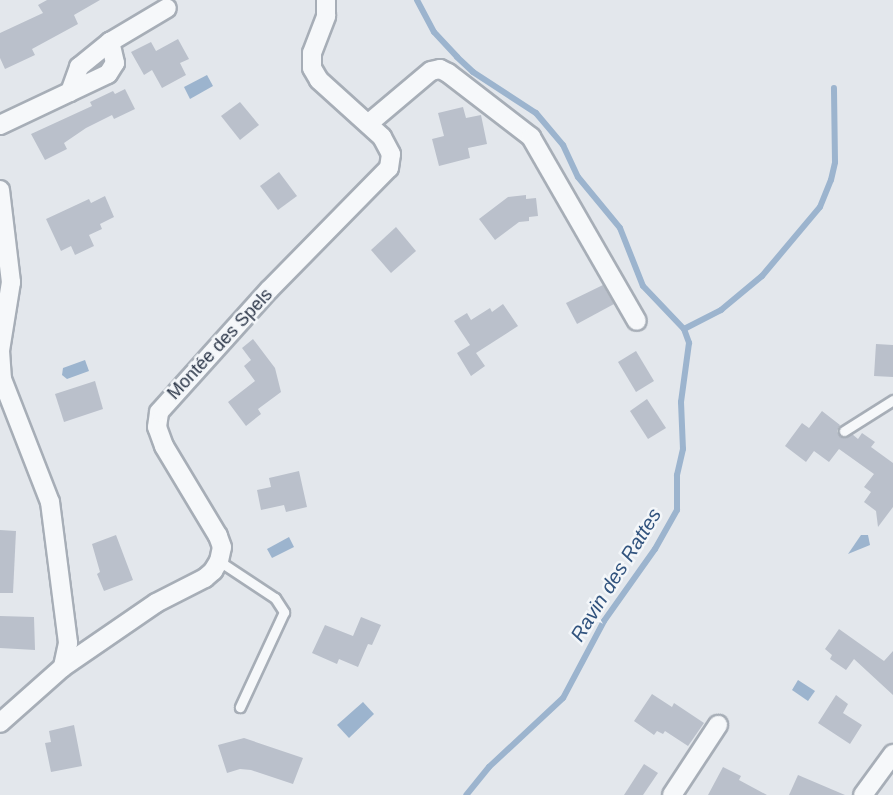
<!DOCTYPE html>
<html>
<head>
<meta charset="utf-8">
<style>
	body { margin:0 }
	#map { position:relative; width:893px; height:795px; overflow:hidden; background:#e3e7ec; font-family:Arial,sans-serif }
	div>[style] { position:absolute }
	.water>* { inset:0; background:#9cb4ce }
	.stream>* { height:6px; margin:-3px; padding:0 3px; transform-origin:3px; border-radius:3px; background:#9cb4ce }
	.building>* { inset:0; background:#bac0cb }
	.roads { filter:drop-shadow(2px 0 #a7aeb7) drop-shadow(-2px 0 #a7aeb7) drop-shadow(0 2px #a7aeb7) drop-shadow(0 -2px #a7aeb7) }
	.service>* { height:9px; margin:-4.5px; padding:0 4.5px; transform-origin:4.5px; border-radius:4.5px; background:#f6f8fa }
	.minor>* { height:18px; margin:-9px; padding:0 9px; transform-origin:9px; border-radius:9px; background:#f6f8fa }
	span { translate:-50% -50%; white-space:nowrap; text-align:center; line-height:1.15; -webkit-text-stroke:5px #f3f6f9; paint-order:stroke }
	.street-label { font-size:18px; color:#293446 }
	.water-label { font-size:20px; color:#30527d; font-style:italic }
</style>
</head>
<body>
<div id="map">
	<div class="water">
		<i style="clip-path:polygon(207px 75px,213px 86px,190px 99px,184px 87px)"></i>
		<i style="clip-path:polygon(85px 360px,89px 371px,67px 379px,62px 375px,63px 368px)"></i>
		<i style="clip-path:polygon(861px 535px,868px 535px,870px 545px,848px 554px)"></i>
		<i style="clip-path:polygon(289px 537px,294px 547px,272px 558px,267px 549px)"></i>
		<i style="clip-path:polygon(798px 680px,815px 691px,808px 701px,792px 690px)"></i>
		<i style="clip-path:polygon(363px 702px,374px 714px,349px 738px,337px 725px)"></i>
	</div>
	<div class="stream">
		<i style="left:417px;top:0;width:36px;rotate:62deg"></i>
		<i style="left:434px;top:32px;width:34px;rotate:47deg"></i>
		<i style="left:457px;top:57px;width:22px;rotate:43deg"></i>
		<i style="left:473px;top:72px;width:75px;rotate:33.1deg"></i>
		<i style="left:536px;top:113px;width:42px;rotate:49.8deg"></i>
		<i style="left:563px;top:145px;width:35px;rotate:65deg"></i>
		<i style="left:578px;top:177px;width:66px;rotate:50.5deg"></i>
		<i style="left:620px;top:228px;width:62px;rotate:68.4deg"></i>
		<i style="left:643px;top:286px;width:59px;rotate:46.4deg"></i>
		<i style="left:684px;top:329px;width:15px;rotate:70deg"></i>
		<i style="left:689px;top:343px;width:60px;rotate:97.7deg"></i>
		<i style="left:681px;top:402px;width:47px;rotate:87.6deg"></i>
		<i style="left:683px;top:449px;width:27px;rotate:103deg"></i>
		<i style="left:677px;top:475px;width:35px;rotate:90deg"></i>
		<i style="left:677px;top:510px;width:45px;rotate:119.4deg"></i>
		<i style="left:655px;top:549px;width:88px;rotate:125.3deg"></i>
		<i style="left:604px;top:621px;width:87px;rotate:118deg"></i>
		<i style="left:563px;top:698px;width:101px;rotate:137deg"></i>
		<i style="left:489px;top:767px;width:36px;rotate:129deg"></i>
		<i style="left:684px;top:329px;width:42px;rotate:-27.2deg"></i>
		<i style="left:721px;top:310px;width:53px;rotate:-39.7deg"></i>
		<i style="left:762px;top:276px;width:90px;rotate:-50deg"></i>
		<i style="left:820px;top:207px;width:29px;rotate:-68deg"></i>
		<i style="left:831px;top:180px;width:18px;rotate:-77deg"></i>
		<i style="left:835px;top:162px;width:74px;rotate:-90.8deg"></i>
	</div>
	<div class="building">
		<i style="clip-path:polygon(47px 0,100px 0,74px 15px,78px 24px,32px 49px,35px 55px,5px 69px,0 58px,0 33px,43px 13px,38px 5px)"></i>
		<i style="clip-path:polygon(178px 39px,189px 59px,180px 63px,186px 75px,162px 88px,152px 70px,144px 75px,131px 52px,151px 42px,156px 51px)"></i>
		<i style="clip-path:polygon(125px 89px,135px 109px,114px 119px,112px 115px,86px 128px,64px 143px,67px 149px,45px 160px,31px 134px,92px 106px,90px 102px,113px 91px,115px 94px)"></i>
		<i style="clip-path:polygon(240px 102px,259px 125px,240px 140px,221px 116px)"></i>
		<i style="clip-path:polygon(463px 107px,466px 118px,481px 115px,487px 144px,468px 148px,470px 158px,439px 166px,432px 139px,444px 136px,438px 113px)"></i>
		<i style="clip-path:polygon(279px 172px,297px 196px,278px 210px,260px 186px)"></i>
		<i style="clip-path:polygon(526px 195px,526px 199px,536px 198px,538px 216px,529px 217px,529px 221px,519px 222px,495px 240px,479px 219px,508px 197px)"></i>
		<i style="clip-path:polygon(105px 196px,114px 217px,100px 224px,102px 229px,89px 235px,94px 246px,75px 255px,71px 246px,61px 251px,46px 219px,89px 199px,91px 203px)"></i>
		<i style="clip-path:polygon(396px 227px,416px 251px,391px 273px,371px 250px)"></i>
		<i style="clip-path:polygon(603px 285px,614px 304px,577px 324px,566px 303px)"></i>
		<i style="clip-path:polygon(503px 304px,518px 326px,476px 353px,485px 366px,471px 376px,457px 353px,470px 345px,454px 321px,467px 313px,471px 320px,490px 308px,492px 312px)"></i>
		<i style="clip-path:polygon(253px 339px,275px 368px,281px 392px,258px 409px,261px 414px,246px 426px,228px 402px,255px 381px,244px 366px,251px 360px,242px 348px)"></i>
		<i style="clip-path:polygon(876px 344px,893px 345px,893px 377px,874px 376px)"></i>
		<i style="clip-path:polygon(636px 351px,654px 381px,636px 392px,618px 362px)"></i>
		<i style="clip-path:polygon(95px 381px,103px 409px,64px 422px,55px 394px)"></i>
		<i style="clip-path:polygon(647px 399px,666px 428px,648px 439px,630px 411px)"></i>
		<i style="clip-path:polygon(822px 411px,840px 425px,837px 431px,840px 437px,852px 434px,858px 439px,862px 433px,875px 442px,871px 447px,893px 463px,893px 507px,878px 527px,876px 511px,864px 502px,871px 492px,864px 487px,874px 474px,839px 449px,829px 462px,814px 451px,806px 462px,785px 446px,802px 423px,809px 428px)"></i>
		<i style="clip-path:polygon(299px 471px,307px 507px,286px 512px,284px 505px,261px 510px,257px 490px,271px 487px,269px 478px)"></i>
		<i style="clip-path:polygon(0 530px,16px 531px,13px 593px,0 593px)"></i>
		<i style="clip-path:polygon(116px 535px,133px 580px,104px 591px,97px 574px,100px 572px,92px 544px)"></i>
		<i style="clip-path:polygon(0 616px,34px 617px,35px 650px,0 648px)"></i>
		<i style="clip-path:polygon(361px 617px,381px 625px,372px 645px,368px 644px,358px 667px,339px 659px,337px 664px,312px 653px,325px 625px,353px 636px)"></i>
		<i style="clip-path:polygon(839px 629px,884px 661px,893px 651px,893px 695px,854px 659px,846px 670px,830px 659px,832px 655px,825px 649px)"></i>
		<i style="clip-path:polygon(652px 694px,672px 707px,674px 703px,704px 723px,688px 746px,665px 731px,663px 734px,657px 731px,654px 735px,634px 721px)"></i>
		<i style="clip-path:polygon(836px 695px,848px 704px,843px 713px,862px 725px,850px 744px,818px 723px)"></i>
		<i style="clip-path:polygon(74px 725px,82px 766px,51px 772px,45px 743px,51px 742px,49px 731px)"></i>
		<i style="clip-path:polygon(244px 738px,303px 758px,293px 784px,251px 770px,240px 769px,227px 773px,218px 745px)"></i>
		<i style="clip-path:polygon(644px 764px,658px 773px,643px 795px,624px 795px)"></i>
		<i style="clip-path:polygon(723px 767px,741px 776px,739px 780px,767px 795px,708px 795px)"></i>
		<i style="clip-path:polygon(798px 775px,845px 795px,789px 795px)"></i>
	</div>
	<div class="roads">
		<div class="service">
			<i style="left:844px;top:431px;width:58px;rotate:-32.3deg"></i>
			<i style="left:219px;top:561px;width:67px;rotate:33.5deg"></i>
			<i style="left:275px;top:598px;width:17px;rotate:57deg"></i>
			<i style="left:284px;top:612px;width:105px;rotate:114.9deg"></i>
		</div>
		<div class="minor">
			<i style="left:70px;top:92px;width:27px;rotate:-70deg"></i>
			<i style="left:79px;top:67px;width:40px;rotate:-39deg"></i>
			<i style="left:368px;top:124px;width:82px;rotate:-40.1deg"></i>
			<i style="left:431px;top:71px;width:9px;rotate:-13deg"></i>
			<i style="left:440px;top:69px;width:9px;rotate:27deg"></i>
			<i style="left:448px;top:73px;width:105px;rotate:37.6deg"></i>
			<i style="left:531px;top:137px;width:212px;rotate:60.1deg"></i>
			<i style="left:0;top:125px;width:119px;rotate:-25.3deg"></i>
			<i style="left:108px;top:74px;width:13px;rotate:-58deg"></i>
			<i style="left:115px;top:63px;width:22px;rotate:-103deg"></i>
			<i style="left:110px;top:42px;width:66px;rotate:-30.8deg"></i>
			<i style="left:0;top:190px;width:93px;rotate:83.2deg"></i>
			<i style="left:11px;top:282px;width:70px;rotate:99.1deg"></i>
			<i style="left:0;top:351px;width:28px;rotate:86deg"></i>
			<i style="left:2px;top:379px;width:132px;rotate:68.7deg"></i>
			<i style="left:50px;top:502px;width:142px;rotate:82.7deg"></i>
			<i style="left:68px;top:643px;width:25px;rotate:102deg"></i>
			<i style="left:63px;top:667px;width:84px;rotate:138.4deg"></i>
			<i style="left:63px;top:667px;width:113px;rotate:-34.5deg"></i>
			<i style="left:156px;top:603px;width:55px;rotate:-27deg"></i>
			<i style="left:205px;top:578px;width:11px;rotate:-41deg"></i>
			<i style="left:213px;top:571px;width:12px;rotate:-59deg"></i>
			<i style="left:219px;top:561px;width:14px;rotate:-78deg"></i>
			<i style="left:222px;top:547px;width:12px;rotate:-110deg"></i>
			<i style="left:218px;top:536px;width:105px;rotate:-121deg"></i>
			<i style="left:164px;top:446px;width:20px;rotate:-110deg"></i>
			<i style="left:157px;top:427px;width:15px;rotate:-82deg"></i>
			<i style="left:159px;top:412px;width:164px;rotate:-48deg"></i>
			<i style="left:269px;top:290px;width:171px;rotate:-45.5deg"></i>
			<i style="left:389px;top:168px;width:14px;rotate:-82deg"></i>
			<i style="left:391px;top:154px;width:19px;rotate:-118deg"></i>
			<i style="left:382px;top:137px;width:85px;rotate:-137.9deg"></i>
			<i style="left:319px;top:80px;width:14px;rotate:-120deg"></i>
			<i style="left:312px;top:68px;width:15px;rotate:-90deg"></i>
			<i style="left:312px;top:53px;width:40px;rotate:-69deg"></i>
			<i style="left:326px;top:16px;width:16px;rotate:-90deg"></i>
			<i style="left:672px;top:795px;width:84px;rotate:-56.7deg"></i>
			<i style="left:863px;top:795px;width:51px;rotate:-53.8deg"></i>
		</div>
	</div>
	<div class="street-label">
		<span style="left:220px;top:344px;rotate:-47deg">Montée des Spels</span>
	</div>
	<div class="water-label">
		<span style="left:616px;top:575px;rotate:-58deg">Ravin des Rattes</span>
	</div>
</div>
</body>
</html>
